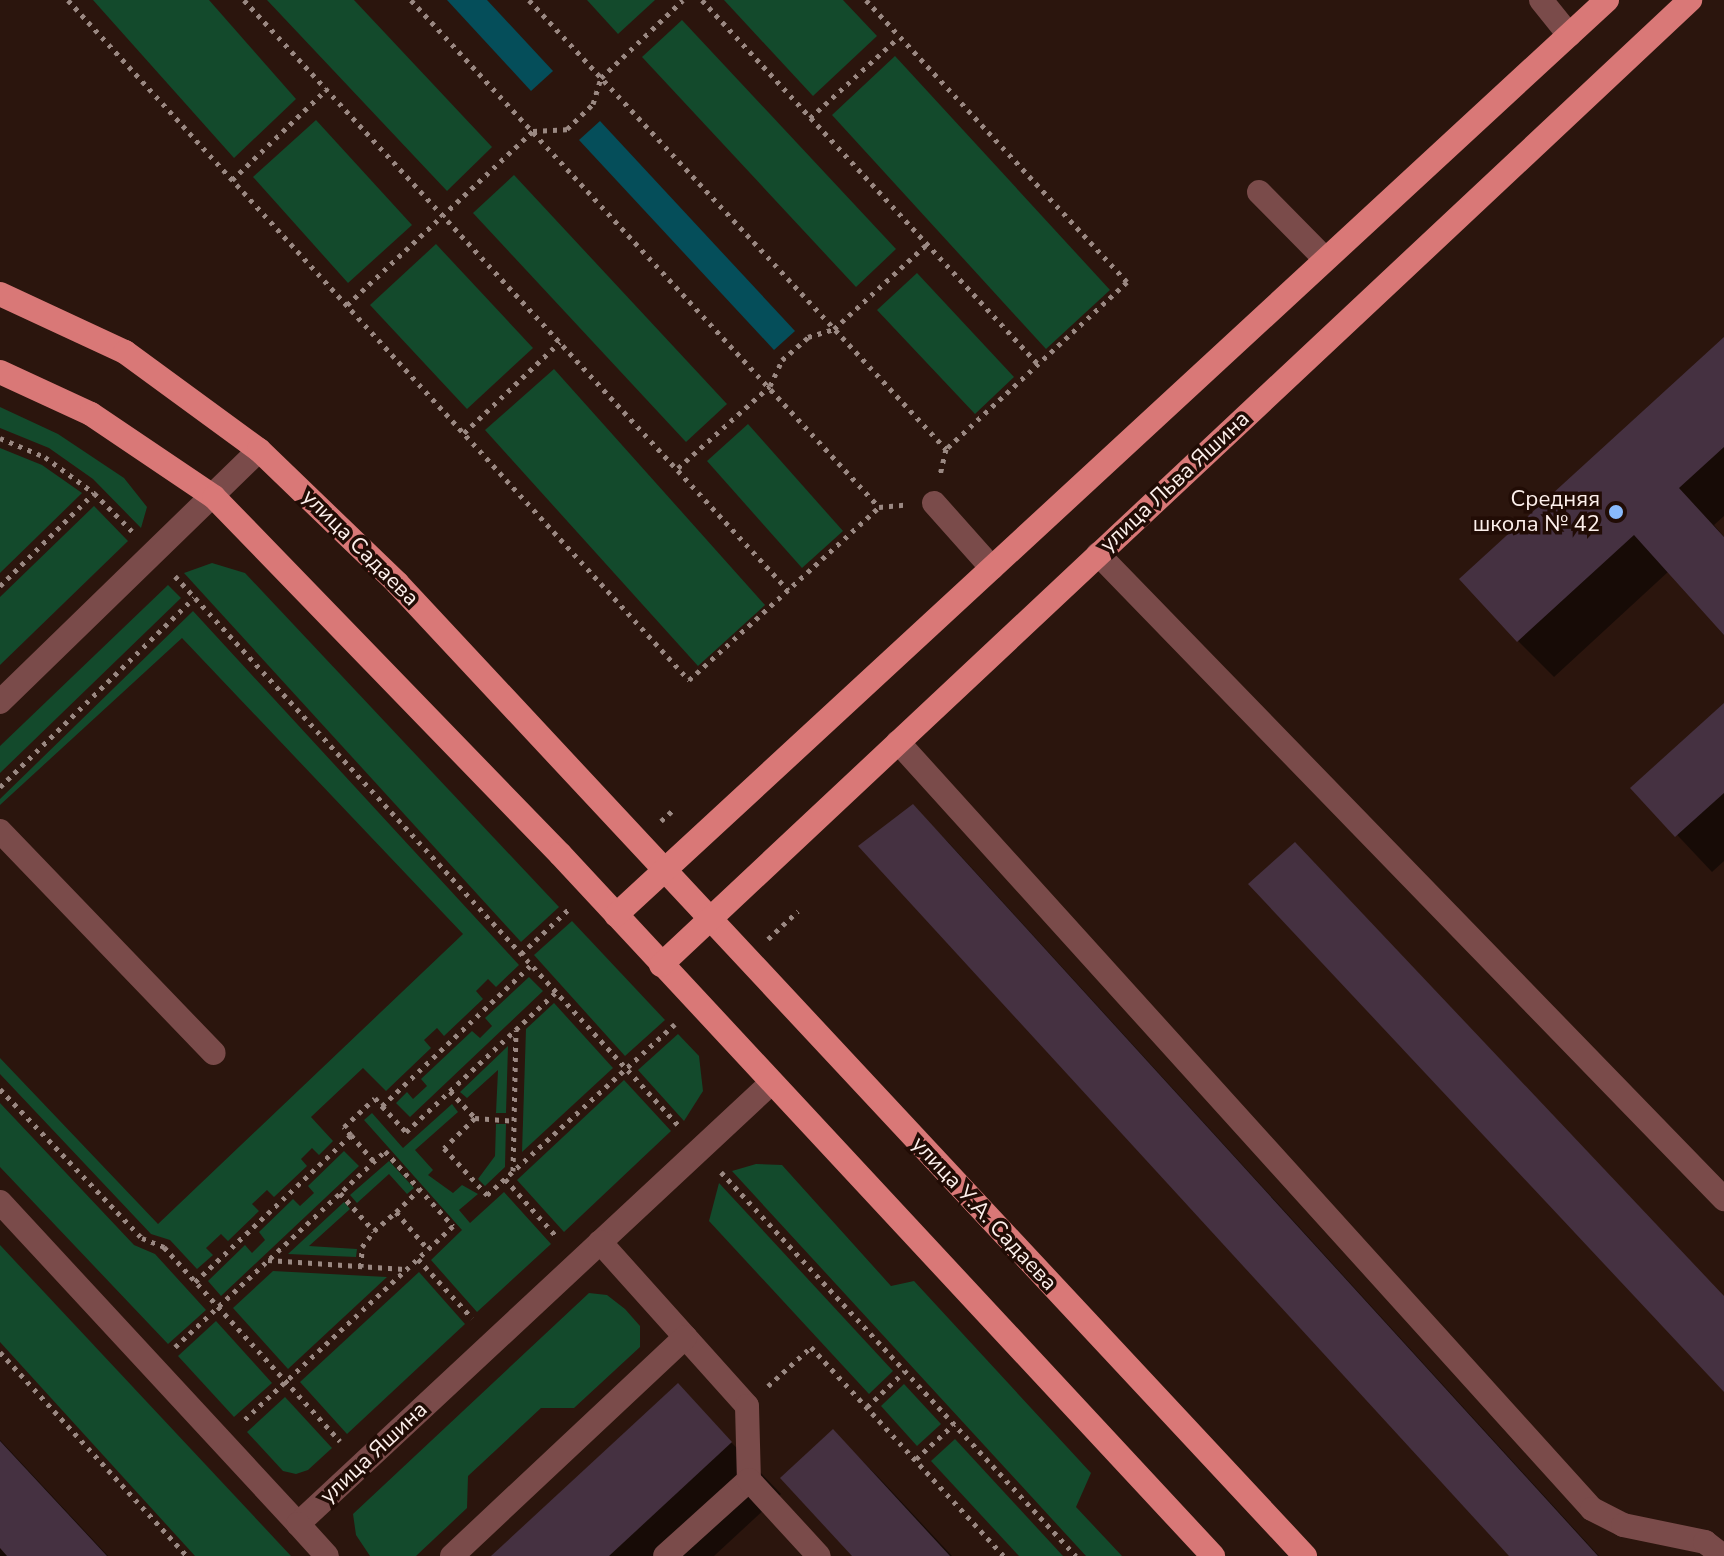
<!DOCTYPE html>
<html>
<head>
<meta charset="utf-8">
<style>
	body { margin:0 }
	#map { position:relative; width:1724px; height:1556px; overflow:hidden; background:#2b150d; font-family:"Nunito Sans",sans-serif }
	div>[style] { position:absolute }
	.green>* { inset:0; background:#134a2c }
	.water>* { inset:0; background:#054e5a }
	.shadow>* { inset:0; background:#0007 }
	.building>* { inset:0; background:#453141 }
	.path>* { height:5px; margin-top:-2.5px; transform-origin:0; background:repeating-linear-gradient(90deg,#9a8882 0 4px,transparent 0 10px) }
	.minor>* { height:24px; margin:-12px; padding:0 12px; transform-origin:12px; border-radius:12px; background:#7a4b4a }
	.major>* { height:24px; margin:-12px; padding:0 12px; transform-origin:12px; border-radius:12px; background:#d97877 }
	.dots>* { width:22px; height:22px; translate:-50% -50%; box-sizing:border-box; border:4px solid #210c05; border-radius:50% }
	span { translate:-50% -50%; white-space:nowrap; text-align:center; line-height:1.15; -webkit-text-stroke:7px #210c05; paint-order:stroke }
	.street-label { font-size:22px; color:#fdf0ec }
	.poi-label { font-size:22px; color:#fdf0ec }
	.right { translate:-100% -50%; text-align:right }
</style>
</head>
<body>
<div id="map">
	<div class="green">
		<i style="clip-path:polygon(93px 0,209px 0,296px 99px,234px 158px)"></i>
		<i style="clip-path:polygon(267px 0,354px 0,492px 147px,447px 191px)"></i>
		<i style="clip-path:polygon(587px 0,655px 0,618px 34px)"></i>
		<i style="clip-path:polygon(724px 0,843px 0,877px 36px,813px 96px)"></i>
		<i style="clip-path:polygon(682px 20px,896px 249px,856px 287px,642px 57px)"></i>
		<i style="clip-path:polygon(895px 56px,1110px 290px,1046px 349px,832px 115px)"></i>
		<i style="clip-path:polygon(316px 120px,412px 225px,348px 283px,253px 177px)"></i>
		<i style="clip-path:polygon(514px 175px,727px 404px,686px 442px,473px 213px)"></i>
		<i style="clip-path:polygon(436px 244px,533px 348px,467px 409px,370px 305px)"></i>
		<i style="clip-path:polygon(917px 273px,1014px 377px,975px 414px,877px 310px)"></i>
		<i style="clip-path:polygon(554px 369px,765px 605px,698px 666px,485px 430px)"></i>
		<i style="clip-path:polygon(0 407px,58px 434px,124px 478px,147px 507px,141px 528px,93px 479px,49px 448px,0 428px)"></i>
		<i style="clip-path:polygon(748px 424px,843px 531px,802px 568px,707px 461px)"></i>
		<i style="clip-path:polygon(0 448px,42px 465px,82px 493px,0 573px)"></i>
		<i style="clip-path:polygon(94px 506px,128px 541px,0 665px,0 597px)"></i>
		<i style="clip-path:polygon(212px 563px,245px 573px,559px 907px,521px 942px,184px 573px)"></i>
		<i style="clip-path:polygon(168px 585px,181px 598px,0 773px,0 746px)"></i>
		<i style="clip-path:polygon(193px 611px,519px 965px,496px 987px,488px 979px,476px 991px,483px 999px,444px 1036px,437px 1028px,424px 1040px,431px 1048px,386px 1091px,363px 1068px,311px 1117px,333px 1141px,319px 1155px,312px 1148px,301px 1159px,307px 1166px,274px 1197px,267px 1190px,252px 1204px,259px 1211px,228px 1241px,221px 1234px,206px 1248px,213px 1255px,197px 1269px,170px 1240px,151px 1234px,0 1074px,0 1058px,158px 1224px,463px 934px,182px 638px,0 805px,0 799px)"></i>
		<i style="clip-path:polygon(572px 921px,665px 1020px,625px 1056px,534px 955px)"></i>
		<i style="clip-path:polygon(529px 977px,543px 991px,410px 1117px,396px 1103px,407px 1092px,413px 1099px,427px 1086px,421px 1079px,472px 1031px,480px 1038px,492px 1026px,485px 1018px)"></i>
		<i style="clip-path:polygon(554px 1003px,613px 1068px,522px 1152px,526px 1029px)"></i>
		<i style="clip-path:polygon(678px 1034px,699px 1056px,703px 1091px,684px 1121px,638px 1070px)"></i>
		<i style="clip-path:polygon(508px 1046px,506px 1113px,496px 1113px,498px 1070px,467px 1098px,460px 1092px)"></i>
		<i style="clip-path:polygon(624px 1080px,671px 1131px,564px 1232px,517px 1180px)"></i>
		<i style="clip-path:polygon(0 1103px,134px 1245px,155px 1254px,206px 1310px,168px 1344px,0 1167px)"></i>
		<i style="clip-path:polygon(452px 1104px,458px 1112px,415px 1150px,433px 1170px,428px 1175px,453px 1193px,462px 1185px,478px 1194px,459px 1210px,470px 1223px,504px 1192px,551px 1244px,477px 1312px,431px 1260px,462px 1230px,364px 1120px,372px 1113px,403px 1148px)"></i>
		<i style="clip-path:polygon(496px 1124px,506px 1124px,505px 1167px,485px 1186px,478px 1179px,495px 1156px)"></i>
		<i style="clip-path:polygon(344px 1151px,359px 1166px,221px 1296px,208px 1281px,245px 1245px,252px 1253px,265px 1240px,259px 1232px,293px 1199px,300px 1206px,314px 1193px,308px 1186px)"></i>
		<i style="clip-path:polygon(389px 1161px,414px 1188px,407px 1194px,389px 1174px,357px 1203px,350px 1195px)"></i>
		<i style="clip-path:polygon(756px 1164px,782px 1165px,891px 1286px,914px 1281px,1091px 1473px,1076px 1507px,1122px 1556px,1086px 1556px,732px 1171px)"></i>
		<i style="clip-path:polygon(719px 1183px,893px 1371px,869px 1394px,709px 1221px)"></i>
		<i style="clip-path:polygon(344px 1202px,350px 1209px,309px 1246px,357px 1249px,356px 1257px,288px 1254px)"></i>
		<i style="clip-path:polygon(0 1245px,291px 1556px,195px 1556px,0 1342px)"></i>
		<i style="clip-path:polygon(273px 1271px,387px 1277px,288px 1369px,233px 1308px)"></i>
		<i style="clip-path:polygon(419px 1272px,465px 1324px,347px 1434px,300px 1382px)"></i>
		<i style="clip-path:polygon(589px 1293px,607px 1295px,625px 1309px,640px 1326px,640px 1347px,574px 1408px,541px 1408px,468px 1476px,467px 1508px,416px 1556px,370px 1556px,356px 1535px,353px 1514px)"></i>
		<i style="clip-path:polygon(216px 1321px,272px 1383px,234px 1417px,178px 1356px)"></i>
		<i style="clip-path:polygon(904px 1384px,941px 1424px,917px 1446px,881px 1406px)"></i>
		<i style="clip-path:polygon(285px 1397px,332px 1448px,308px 1470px,296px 1474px,283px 1471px,247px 1432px)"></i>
		<i style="clip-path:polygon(955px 1439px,1063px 1556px,1019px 1556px,931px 1461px)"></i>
	</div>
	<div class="water">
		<i style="clip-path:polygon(447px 0,487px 0,553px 71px,531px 91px)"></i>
		<i style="clip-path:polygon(600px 121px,795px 331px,774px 350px,579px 140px)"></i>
	</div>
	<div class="shadow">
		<i style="clip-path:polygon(1724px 340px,1724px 516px,1714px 525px,1724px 537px,1724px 632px,1669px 571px,1554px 677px,1518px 641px)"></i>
		<i style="clip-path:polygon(1724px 705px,1724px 861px,1712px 872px,1633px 788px)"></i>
		<i style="clip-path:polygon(913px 807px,949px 843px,1599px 1556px,1512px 1556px)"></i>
		<i style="clip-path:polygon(677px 1386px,781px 1494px,714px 1556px,494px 1556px)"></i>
		<i style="clip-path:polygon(833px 1431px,883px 1482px,952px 1556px,854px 1556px)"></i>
		<i style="clip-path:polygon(0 1440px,108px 1556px,0 1556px)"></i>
	</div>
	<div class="building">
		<i style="clip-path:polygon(1724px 337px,1724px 447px,1679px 488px,1724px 537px,1724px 635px,1634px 535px,1517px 642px,1459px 579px)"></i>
		<i style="clip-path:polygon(1724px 703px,1724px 793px,1675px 837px,1630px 788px)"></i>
		<i style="clip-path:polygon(913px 804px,1598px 1556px,1509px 1556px,858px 846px)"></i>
		<i style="clip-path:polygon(1295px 842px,1724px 1296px,1724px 1392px,1248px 884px)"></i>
		<i style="clip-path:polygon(678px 1383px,732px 1442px,609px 1556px,491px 1556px)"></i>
		<i style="clip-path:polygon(833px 1429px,950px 1556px,852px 1556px,780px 1478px)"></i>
		<i style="clip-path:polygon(0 1441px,107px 1556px,7px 1556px,0 1548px)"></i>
	</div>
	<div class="path">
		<i style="left:68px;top:0;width:921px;rotate:47.6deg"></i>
		<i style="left:689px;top:680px;width:257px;rotate:-42.3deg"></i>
		<i style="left:244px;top:0;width:803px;rotate:47.32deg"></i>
		<i style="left:411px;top:0;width:690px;rotate:47.29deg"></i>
		<i style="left:879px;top:507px;width:25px;rotate:-5deg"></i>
		<i style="left:529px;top:0;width:613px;rotate:47.12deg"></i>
		<i style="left:946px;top:449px;width:27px;rotate:103deg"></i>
		<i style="left:702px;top:0;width:497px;rotate:47.3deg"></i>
		<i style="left:866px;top:0;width:384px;rotate:47.2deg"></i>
		<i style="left:1127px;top:282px;width:246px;rotate:137.3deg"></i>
		<i style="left:810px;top:118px;width:120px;rotate:-42.3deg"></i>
		<i style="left:232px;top:180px;width:132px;rotate:-43.8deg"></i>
		<i style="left:347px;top:305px;width:255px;rotate:-43.1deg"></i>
		<i style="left:533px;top:131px;width:34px;rotate:-3deg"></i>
		<i style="left:567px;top:129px;width:36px;rotate:-44deg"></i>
		<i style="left:593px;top:104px;width:27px;rotate:-73deg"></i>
		<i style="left:601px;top:78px;width:113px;rotate:-43.6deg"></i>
		<i style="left:464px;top:433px;width:132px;rotate:-43.5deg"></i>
		<i style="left:0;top:438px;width:49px;rotate:22.9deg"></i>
		<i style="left:45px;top:457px;width:61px;rotate:36.3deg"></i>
		<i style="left:94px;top:493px;width:54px;rotate:45deg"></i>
		<i style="left:678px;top:468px;width:123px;rotate:-41.7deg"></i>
		<i style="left:770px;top:386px;width:29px;rotate:-65deg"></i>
		<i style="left:782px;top:360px;width:35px;rotate:-41deg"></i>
		<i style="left:808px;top:337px;width:27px;rotate:-17deg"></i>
		<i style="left:834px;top:329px;width:126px;rotate:-42.4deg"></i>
		<i style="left:175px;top:576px;width:746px;rotate:47.5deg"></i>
		<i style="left:0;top:586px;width:132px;rotate:-44.7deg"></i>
		<i style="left:0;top:787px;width:271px;rotate:-44.3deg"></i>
		<i style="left:661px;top:821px;width:15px;rotate:-42deg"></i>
		<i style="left:768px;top:939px;width:41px;rotate:-43deg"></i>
		<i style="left:521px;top:954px;width:67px;rotate:-43.2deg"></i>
		<i style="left:0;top:1089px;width:206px;rotate:46.4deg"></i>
		<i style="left:142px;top:1238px;width:24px;rotate:22deg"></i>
		<i style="left:164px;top:1247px;width:262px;rotate:47.8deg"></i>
		<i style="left:450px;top:1091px;width:37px;rotate:47deg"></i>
		<i style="left:475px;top:1118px;width:43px;rotate:135.9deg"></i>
		<i style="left:444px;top:1148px;width:64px;rotate:47.5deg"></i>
		<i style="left:487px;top:1195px;width:254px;rotate:-42.3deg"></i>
		<i style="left:382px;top:1106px;width:35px;rotate:47deg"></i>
		<i style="left:406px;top:1132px;width:205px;rotate:-43deg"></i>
		<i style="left:475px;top:1118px;width:39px;rotate:4deg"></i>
		<i style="left:351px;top:1135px;width:35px;rotate:49deg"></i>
		<i style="left:513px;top:1171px;width:141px;rotate:-88.8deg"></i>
		<i style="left:721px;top:1172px;width:523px;rotate:47.25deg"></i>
		<i style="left:505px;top:1179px;width:76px;rotate:48.2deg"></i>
		<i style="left:340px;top:1193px;width:51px;rotate:48.2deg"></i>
		<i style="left:374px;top:1231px;width:29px;rotate:-41deg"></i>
		<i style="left:396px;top:1212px;width:49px;rotate:49.1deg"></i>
		<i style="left:396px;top:1212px;width:33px;rotate:-44deg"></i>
		<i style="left:418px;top:1259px;width:80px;rotate:47.5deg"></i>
		<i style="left:268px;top:1260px;width:137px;rotate:3.8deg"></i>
		<i style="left:361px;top:1267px;width:20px;rotate:-87deg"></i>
		<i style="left:362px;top:1247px;width:20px;rotate:-53deg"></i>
		<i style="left:195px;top:1282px;width:214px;rotate:-43.3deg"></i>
		<i style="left:351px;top:1135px;width:11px;rotate:-131deg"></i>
		<i style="left:344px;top:1127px;width:42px;rotate:-43.1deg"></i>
		<i style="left:375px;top:1098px;width:11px;rotate:49deg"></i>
		<i style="left:382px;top:1106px;width:205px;rotate:-43.4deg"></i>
		<i style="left:175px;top:1347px;width:287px;rotate:-43deg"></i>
		<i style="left:385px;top:1151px;width:101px;rotate:47.8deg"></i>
		<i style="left:453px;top:1226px;width:285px;rotate:137.1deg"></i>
		<i style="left:0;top:1352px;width:277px;rotate:47.5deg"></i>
		<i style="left:768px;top:1386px;width:58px;rotate:-42.2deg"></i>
		<i style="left:811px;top:1347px;width:284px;rotate:47.3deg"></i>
		<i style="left:867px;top:1407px;width:52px;rotate:-43.5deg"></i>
		<i style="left:916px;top:1459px;width:52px;rotate:-42.6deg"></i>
	</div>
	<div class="minor">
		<i style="left:1541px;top:0;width:45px;rotate:51.3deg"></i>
		<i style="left:1259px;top:192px;width:93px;rotate:45.4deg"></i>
		<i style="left:934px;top:503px;width:87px;rotate:48.3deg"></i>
		<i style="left:1098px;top:554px;width:899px;rotate:45.86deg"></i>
		<i style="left:0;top:702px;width:361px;rotate:-44.2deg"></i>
		<i style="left:898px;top:742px;width:1034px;rotate:47.86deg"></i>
		<i style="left:1592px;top:1509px;width:35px;rotate:27deg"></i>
		<i style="left:1623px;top:1525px;width:84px;rotate:11.7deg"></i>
		<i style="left:1705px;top:1542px;width:23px;rotate:38deg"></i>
		<i style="left:0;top:831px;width:308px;rotate:46.1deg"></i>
		<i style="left:0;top:1202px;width:439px;rotate:47.2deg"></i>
		<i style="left:298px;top:1524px;width:645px;rotate:-42.99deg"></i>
		<i style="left:600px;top:1242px;width:220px;rotate:48.1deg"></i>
		<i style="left:747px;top:1406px;width:74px;rotate:88.5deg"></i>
		<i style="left:749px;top:1480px;width:113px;rotate:137.9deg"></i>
		<i style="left:749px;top:1480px;width:103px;rotate:47.4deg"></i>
		<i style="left:298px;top:1524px;width:43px;rotate:47.8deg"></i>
		<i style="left:452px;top:1556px;width:320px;rotate:-43.2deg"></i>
	</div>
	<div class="major">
		<i style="left:0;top:294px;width:138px;rotate:24.9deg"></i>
		<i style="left:125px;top:352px;width:166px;rotate:36.2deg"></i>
		<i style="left:259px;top:450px;width:192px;rotate:43.9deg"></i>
		<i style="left:397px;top:583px;width:1331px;rotate:46.98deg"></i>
		<i style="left:0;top:372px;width:100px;rotate:24.8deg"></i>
		<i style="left:91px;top:414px;width:148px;rotate:34deg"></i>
		<i style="left:214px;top:497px;width:497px;rotate:45.9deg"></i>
		<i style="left:560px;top:854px;width:959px;rotate:47.07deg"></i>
		<i style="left:616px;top:915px;width:1349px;rotate:-42.72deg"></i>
		<i style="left:661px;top:965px;width:1411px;rotate:-43.16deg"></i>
	</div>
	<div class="dots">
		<i style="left:1616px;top:512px;background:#89bafc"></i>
	</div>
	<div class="street-label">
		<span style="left:1175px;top:482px;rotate:-43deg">улица Льва Яшина</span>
		<span style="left:360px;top:548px;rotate:45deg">улица Садаева</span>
		<span style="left:984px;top:1214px;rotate:47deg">улица У.А. Садаева</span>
		<span style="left:374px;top:1453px;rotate:-43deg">улица Яшина</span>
	</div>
	<div class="poi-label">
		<span class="right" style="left:1600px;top:512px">Средняя<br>школа № 42</span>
	</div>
</div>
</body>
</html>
